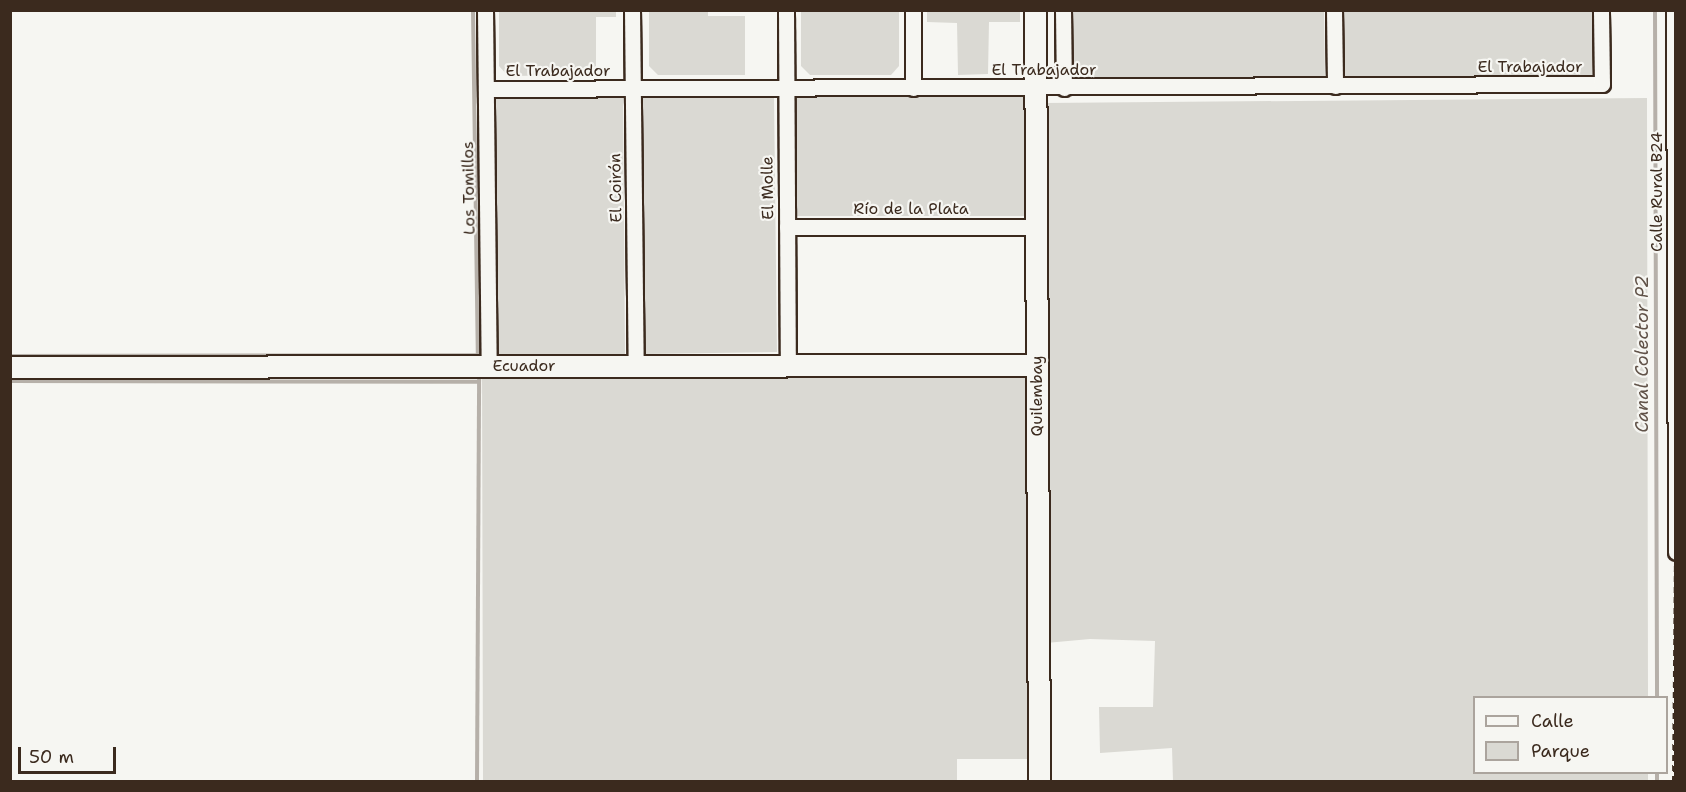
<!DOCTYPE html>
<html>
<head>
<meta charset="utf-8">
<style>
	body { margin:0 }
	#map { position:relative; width:1686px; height:792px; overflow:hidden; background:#f6f6f2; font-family:"Shantell Sans",sans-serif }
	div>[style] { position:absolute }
	.green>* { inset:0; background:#dad9d3 }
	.stream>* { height:4px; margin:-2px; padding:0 2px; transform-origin:2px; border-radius:2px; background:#b6b0a9 }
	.path>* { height:2px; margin-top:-1px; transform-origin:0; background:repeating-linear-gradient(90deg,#3b2a1e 0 6px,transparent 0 10.5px) }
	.roads { filter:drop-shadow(2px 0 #3b2a1e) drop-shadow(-2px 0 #3b2a1e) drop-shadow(0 2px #3b2a1e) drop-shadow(0 -2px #3b2a1e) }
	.street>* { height:15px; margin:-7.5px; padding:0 7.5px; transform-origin:7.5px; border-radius:7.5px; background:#f6f6f2 }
	.secondary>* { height:21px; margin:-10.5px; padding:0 10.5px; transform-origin:10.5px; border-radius:10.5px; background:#f6f6f2 }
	span { translate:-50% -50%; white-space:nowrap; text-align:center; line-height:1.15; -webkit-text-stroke:4.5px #f6f6f2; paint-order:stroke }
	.street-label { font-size:16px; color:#3b2a1e }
	.water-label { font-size:18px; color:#605248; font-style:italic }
	.frame { position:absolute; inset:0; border:12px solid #3b2a1e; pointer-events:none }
	.legend { position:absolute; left:1473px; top:696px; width:195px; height:78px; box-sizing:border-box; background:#f6f6f2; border:2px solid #aba49d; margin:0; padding:8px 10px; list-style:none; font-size:18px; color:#3b2a1e }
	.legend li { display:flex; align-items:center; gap:12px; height:30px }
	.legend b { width:30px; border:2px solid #aba49d }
	.scale { position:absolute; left:18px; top:747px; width:98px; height:27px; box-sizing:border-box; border:3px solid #3b2a1e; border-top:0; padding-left:8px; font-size:18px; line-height:21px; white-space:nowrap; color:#3b2a1e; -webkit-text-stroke:4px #f6f6f2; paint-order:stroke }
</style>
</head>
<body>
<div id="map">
	<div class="green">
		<i style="clip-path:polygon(499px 11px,616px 11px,616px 17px,596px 17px,596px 75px,508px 76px,499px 66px)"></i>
		<i style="clip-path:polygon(649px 11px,708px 11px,708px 16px,745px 16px,745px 75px,658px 75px,649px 66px)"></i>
		<i style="clip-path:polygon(801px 11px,899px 11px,899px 66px,891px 75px,810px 75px,801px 66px)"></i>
		<i style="clip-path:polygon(927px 11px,1020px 11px,1020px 22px,989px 22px,988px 74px,958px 75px,957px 23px,927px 22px)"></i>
		<i style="clip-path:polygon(1070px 11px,1324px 11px,1325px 80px,1070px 82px)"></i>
		<i style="clip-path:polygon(1344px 11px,1596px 11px,1596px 79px,1345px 82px)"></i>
		<i style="clip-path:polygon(774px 96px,777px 352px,645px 354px,642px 97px)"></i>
		<i style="clip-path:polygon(623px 97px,625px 354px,498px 355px,496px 98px)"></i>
		<i style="clip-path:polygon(796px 97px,1027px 97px,1027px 216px,796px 216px)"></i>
		<i style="clip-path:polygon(1647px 98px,1648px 697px,1474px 698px,1474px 772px,1648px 773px,1648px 781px,1173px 781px,1172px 748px,1100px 753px,1099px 707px,1153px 707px,1155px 641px,1090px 639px,1046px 643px,1044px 103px)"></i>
		<i style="clip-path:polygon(482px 374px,1028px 374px,1032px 759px,957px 759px,957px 782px,483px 781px)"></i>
	</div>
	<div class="stream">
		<i style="left:473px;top:10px;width:346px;rotate:89.2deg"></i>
		<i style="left:1655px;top:10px;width:688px;rotate:89.83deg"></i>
		<i style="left:10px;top:356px;width:468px;rotate:-0.1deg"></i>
		<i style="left:10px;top:381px;width:469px;rotate:0.1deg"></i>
		<i style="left:1657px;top:772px;width:10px;rotate:90deg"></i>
		<i style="left:477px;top:782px;width:410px;rotate:-89.7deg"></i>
	</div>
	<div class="path">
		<i style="left:1673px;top:782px;width:218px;rotate:-89.5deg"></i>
	</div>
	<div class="roads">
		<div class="street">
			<i style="left:485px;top:10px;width:356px;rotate:89.4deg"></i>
			<i style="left:632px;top:10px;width:356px;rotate:89.4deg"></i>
			<i style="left:786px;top:10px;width:355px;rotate:89.7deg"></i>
			<i style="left:913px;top:10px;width:78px;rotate:90deg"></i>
			<i style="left:1063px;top:10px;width:78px;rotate:89.3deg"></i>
			<i style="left:1334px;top:10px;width:76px;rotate:89.2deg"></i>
			<i style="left:1674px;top:10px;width:542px;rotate:89.79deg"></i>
			<i style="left:486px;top:89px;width:1116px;rotate:-0.26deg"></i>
			<i style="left:1602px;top:84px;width:74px;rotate:-90.8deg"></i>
			<i style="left:787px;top:227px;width:249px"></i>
		</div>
		<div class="secondary">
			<i style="left:1035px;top:10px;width:772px;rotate:89.7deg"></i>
			<i style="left:10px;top:367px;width:1027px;rotate:-0.11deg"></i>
		</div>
	</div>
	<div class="street-label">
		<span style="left:1530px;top:67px">El Trabajador</span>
		<span style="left:1044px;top:70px">El Trabajador</span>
		<span style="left:558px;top:71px">El Trabajador</span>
		<span style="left:469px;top:188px;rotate:-91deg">Los Tomillos</span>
		<span style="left:616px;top:188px;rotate:-91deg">El Coirón</span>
		<span style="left:768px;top:188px;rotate:-91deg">El Molle</span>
		<span style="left:1657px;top:192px;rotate:-90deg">Calle Rural B24</span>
		<span style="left:911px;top:209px">Río de la Plata</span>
		<span style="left:524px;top:366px">Ecuador</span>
		<span style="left:1037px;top:396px;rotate:-90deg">Quilembay</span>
	</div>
	<div class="water-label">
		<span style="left:1642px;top:354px;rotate:-90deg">Canal Colector P2</span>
	</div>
	<div class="frame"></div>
	<ul class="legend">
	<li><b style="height:8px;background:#f6f6f2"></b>Calle</li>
	<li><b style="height:16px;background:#dad9d3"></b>Parque</li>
	</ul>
	<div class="scale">50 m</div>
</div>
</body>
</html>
